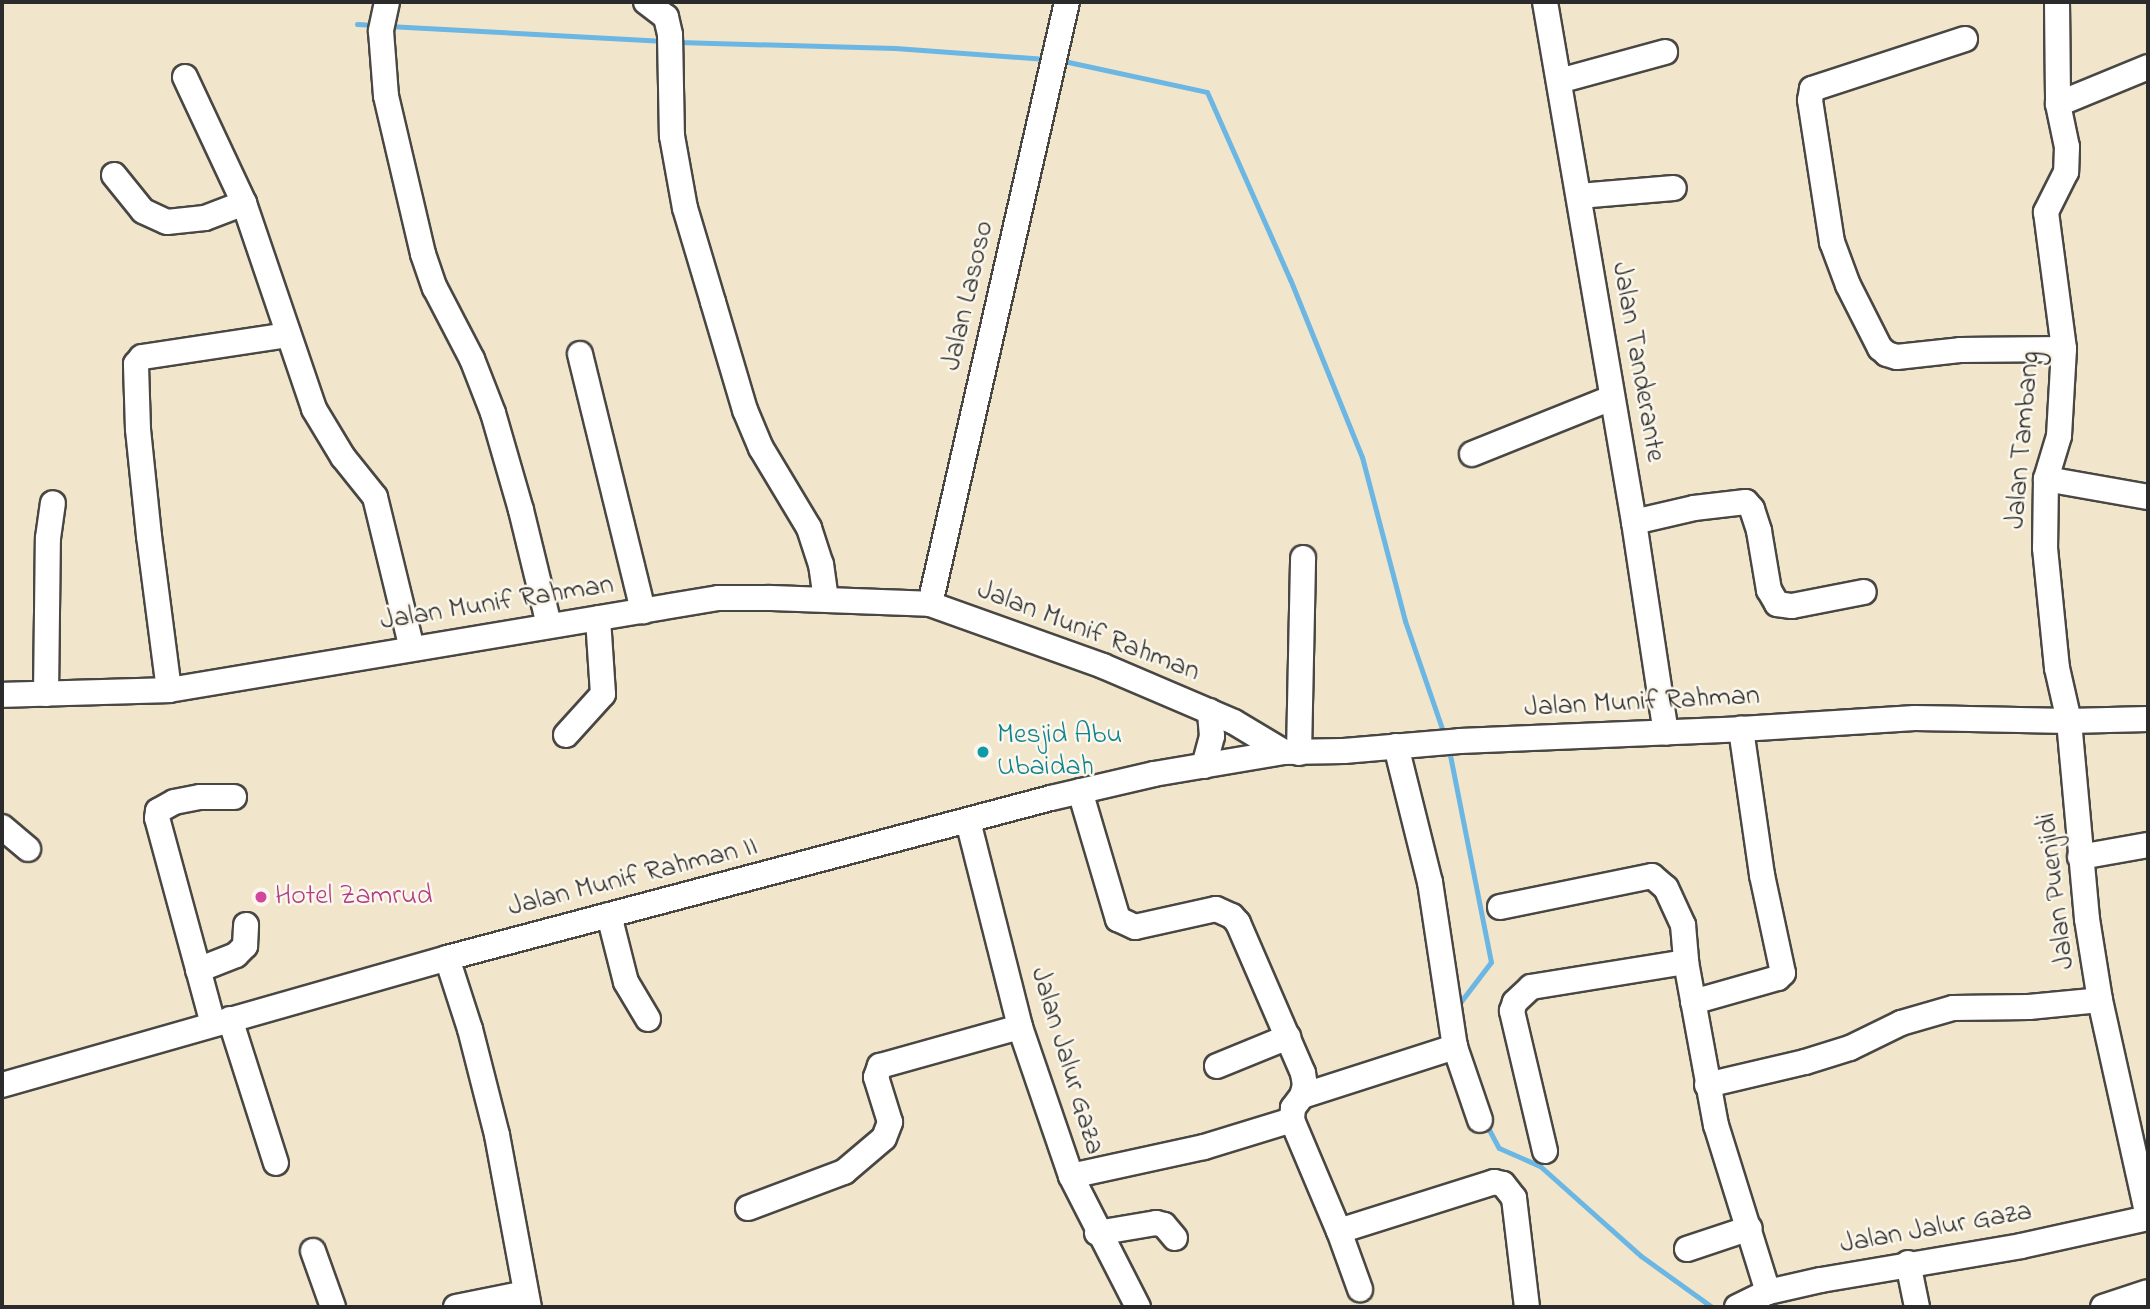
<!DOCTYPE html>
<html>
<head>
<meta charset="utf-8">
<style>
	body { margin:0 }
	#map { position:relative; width:2150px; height:1309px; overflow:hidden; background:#f1e6cb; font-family:"Indie Flower",sans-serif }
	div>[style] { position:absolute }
	.stream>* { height:5px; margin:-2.5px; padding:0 2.5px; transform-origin:2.5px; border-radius:2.5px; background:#6bb6e3 }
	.roads { filter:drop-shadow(2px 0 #494743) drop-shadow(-2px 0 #494743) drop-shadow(0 2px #494743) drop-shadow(0 -2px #494743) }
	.minor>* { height:24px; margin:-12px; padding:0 12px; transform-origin:12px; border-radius:12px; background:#fff }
	.dots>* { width:19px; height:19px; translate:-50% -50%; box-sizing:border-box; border:4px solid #fbf7ec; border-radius:50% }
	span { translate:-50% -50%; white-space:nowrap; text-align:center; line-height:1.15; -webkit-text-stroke:5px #fbf7ec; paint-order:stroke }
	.street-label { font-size:28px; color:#2b2b2b }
	.culture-label { font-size:28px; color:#0d838f }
	.left { translate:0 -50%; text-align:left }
	.hotel-label { font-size:28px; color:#b23c85 }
	.frame { position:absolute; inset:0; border:4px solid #2b2b2b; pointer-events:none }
</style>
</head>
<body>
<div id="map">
	<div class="stream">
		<i style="left:357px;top:24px;width:18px;rotate:3deg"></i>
		<i style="left:388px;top:26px;width:277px;rotate:3.1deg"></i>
		<i style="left:678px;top:42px;width:217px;rotate:1.6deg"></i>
		<i style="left:895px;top:48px;width:151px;rotate:4.2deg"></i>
		<i style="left:1059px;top:60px;width:151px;rotate:12.2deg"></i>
		<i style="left:1207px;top:92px;width:205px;rotate:66.1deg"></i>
		<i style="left:1290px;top:279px;width:192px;rotate:68deg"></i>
		<i style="left:1362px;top:457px;width:170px;rotate:75.3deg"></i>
		<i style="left:1405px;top:621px;width:120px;rotate:71deg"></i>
		<i style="left:1449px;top:750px;width:216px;rotate:78.8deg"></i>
		<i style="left:1491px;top:962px;width:58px;rotate:127.3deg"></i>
		<i style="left:1486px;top:1124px;width:27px;rotate:62deg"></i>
		<i style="left:1499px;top:1148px;width:45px;rotate:23.7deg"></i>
		<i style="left:1540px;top:1166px;width:135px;rotate:41.7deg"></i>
		<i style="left:1641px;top:1256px;width:87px;rotate:35.7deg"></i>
	</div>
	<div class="roads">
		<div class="minor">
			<i style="left:387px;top:2px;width:30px;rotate:102deg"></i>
			<i style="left:381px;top:31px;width:65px;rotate:85.6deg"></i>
			<i style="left:386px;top:96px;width:162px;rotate:76.8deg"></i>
			<i style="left:423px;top:254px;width:36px;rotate:71deg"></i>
			<i style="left:435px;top:288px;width:80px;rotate:62.5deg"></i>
			<i style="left:472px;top:359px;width:58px;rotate:68.7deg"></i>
			<i style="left:493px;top:413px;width:101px;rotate:73.9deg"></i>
			<i style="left:521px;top:510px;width:118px;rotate:76.3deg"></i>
			<i style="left:646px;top:2px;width:25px;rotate:37deg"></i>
			<i style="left:666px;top:17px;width:18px;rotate:77deg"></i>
			<i style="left:670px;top:35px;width:101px;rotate:88.9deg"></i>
			<i style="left:672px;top:136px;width:73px;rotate:79.8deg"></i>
			<i style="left:685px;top:208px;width:98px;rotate:73.4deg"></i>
			<i style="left:713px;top:302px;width:113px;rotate:73.5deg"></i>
			<i style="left:745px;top:410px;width:41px;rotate:67.2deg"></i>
			<i style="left:761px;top:448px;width:93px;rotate:59deg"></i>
			<i style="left:809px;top:528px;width:38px;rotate:72deg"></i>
			<i style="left:821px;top:564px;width:36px;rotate:82deg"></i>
			<i style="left:1545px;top:2px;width:528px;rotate:80.29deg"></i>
			<i style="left:1634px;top:522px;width:213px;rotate:81.4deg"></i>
			<i style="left:2057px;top:2px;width:102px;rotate:89.4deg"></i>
			<i style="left:2058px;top:104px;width:44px;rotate:78.2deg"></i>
			<i style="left:2067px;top:147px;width:25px;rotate:92deg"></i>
			<i style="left:2066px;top:172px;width:45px;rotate:116.6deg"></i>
			<i style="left:2046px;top:212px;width:138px;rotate:82.5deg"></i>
			<i style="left:2064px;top:349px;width:87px;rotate:93.3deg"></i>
			<i style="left:2059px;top:436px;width:45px;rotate:106.8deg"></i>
			<i style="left:2046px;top:479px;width:69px;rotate:90.8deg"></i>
			<i style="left:2045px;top:548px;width:121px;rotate:84.3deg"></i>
			<i style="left:2057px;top:668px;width:54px;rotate:77.2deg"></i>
			<i style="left:2069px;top:721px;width:199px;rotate:84.8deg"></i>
			<i style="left:2087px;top:919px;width:82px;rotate:80.9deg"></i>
			<i style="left:2100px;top:1000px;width:222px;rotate:77.5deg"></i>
			<i style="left:1965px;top:39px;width:161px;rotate:161.9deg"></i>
			<i style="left:1812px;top:89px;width:11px;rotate:100deg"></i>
			<i style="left:1810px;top:100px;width:144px;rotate:81.2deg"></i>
			<i style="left:1832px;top:242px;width:46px;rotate:69.6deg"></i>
			<i style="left:1848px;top:285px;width:71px;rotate:63.1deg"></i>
			<i style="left:1880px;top:348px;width:9px;rotate:41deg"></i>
			<i style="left:1887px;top:354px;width:10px;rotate:17deg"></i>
			<i style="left:1897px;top:357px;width:63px;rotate:-6.3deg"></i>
			<i style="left:1960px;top:350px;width:104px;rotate:-0.6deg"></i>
			<i style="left:185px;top:77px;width:139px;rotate:64.9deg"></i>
			<i style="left:244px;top:203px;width:218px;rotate:71.2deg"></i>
			<i style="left:314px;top:409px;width:56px;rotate:58.9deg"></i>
			<i style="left:343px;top:457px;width:51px;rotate:51.3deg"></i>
			<i style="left:375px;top:497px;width:156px;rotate:76.3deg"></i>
			<i style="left:1559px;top:81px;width:110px;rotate:-15.3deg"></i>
			<i style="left:2058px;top:104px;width:97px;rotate:-22.3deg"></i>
			<i style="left:114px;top:175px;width:46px;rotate:51.1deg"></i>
			<i style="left:143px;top:211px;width:26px;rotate:25deg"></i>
			<i style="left:167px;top:222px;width:38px;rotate:-6deg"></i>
			<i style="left:205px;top:218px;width:42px;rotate:-21deg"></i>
			<i style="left:1579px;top:196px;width:95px;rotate:-4.8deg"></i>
			<i style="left:580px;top:354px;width:265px;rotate:76.2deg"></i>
			<i style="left:1472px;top:454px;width:150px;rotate:-21.9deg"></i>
			<i style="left:2046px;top:479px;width:104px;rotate:10deg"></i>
			<i style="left:1634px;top:522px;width:62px;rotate:-13.1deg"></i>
			<i style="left:1694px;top:508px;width:52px;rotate:-6.6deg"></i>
			<i style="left:1746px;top:502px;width:9px;rotate:49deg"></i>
			<i style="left:1752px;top:509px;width:23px;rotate:72deg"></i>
			<i style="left:1759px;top:531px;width:60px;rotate:80.4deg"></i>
			<i style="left:1769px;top:590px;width:16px;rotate:60deg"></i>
			<i style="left:1777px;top:604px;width:15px;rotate:8deg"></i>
			<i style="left:1792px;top:606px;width:73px;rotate:-11deg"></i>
			<i style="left:930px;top:604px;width:617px;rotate:-77.18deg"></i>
			<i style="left:169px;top:690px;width:155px;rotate:-97.4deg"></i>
			<i style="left:149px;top:536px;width:108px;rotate:-95.9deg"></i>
			<i style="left:138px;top:429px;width:65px;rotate:-91.8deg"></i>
			<i style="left:136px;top:364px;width:9px;rotate:-49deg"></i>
			<i style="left:142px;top:357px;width:148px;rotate:-8.6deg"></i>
			<i style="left:46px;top:694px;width:156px;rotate:-89.3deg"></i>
			<i style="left:48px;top:538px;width:35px;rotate:-82deg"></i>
			<i style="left:2px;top:695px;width:167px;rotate:-1.7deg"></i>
			<i style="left:169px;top:690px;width:557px;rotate:-9.51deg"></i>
			<i style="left:718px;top:598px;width:52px"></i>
			<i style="left:770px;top:598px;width:160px;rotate:2.1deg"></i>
			<i style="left:930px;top:604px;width:184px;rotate:19.7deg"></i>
			<i style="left:1103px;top:666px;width:142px;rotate:23.1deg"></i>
			<i style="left:1234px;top:722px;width:58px;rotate:31deg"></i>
			<i style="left:1284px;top:752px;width:60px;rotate:-1deg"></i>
			<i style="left:1344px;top:751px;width:116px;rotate:-4.9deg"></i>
			<i style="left:1460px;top:741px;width:281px;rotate:-2.4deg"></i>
			<i style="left:1741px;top:729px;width:174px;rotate:-3.6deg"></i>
			<i style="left:1915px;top:718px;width:154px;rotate:1.1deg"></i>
			<i style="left:2069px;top:721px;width:79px;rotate:-1.5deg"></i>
			<i style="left:566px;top:735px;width:55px;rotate:-47.9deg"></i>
			<i style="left:603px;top:694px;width:76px;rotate:-93.8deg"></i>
			<i style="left:1396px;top:746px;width:140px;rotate:76deg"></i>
			<i style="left:1430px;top:882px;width:167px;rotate:81.4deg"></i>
			<i style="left:1455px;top:1047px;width:77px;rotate:71.1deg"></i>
			<i style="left:1299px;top:753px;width:195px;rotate:-88.8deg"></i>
			<i style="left:1204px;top:766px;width:31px;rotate:-75deg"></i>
			<i style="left:1212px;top:736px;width:25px;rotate:-95deg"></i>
			<i style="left:1080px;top:791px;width:134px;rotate:73.5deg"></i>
			<i style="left:1118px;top:919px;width:19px;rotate:25deg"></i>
			<i style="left:1135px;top:927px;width:83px;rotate:-12.5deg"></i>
			<i style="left:1216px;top:909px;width:17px;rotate:24deg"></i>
			<i style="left:1232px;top:916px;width:9px;rotate:49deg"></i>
			<i style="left:1238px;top:923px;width:163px;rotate:66.6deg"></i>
			<i style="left:1303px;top:1073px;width:12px;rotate:81deg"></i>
			<i style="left:1305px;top:1085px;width:11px;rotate:105deg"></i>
			<i style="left:1302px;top:1096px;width:15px;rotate:127deg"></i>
			<i style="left:1293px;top:1108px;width:12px;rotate:95deg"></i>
			<i style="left:1292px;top:1120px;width:121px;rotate:67.1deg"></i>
			<i style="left:1339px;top:1231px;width:163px;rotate:-17.5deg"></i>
			<i style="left:1494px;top:1182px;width:9px;rotate:13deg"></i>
			<i style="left:1503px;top:1184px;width:18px;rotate:52deg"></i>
			<i style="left:1514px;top:1198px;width:110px;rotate:83.2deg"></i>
			<i style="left:968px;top:821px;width:212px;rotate:75.8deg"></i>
			<i style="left:1020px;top:1027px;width:157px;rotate:71.1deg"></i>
			<i style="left:1071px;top:1176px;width:147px;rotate:62.9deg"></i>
			<i style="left:2px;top:827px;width:34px;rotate:40deg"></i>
			<i style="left:2080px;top:857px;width:69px;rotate:-10deg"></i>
			<i style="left:1500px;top:907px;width:155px;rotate:-11.5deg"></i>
			<i style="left:1652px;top:876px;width:18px;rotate:41deg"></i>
			<i style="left:1666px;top:888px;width:41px;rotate:65.3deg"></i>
			<i style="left:1683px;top:925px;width:37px;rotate:85deg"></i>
			<i style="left:1686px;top:962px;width:166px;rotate:79.6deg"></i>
			<i style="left:1716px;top:1125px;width:175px;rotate:72.7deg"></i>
			<i style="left:609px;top:915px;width:69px;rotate:75.8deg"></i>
			<i style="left:626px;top:982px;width:43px;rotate:59.3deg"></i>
			<i style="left:447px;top:958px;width:75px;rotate:72.1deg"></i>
			<i style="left:470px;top:1029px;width:109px;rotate:75.7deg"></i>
			<i style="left:497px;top:1135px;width:175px;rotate:79.5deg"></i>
			<i style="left:198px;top:970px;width:41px;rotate:-21.5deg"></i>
			<i style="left:236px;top:955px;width:13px;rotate:-45deg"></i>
			<i style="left:245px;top:946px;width:21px;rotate:-87deg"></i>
			<i style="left:1693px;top:1002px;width:88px;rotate:-15.8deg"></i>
			<i style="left:1778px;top:978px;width:7px;rotate:-45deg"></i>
			<i style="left:1783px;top:973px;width:100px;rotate:-102.1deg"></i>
			<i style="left:1762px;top:875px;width:148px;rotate:-98.2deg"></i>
			<i style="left:230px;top:1019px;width:151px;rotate:72.3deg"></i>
			<i style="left:213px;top:1024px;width:213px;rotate:-105.2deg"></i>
			<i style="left:157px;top:818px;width:7px;rotate:-82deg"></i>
			<i style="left:158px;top:811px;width:18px;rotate:-29deg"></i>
			<i style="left:174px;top:802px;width:26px;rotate:-11deg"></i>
			<i style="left:200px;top:797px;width:34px"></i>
			<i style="left:1217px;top:1066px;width:77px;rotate:-22.2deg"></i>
			<i style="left:2px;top:1085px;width:463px;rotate:-15.9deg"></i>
			<i style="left:447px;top:958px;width:625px;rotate:-14.84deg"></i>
			<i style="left:1051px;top:798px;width:106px;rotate:-13.1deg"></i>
			<i style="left:1154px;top:774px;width:132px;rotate:-9.6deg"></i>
			<i style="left:1707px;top:1085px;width:101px;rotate:-13.2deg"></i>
			<i style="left:1805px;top:1062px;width:47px;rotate:-17.3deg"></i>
			<i style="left:1850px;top:1048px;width:57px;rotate:-26.1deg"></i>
			<i style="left:1901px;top:1023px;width:54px;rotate:-16.1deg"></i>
			<i style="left:1953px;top:1008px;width:76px;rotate:-0.8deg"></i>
			<i style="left:2029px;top:1007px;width:71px;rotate:-5.6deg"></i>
			<i style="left:1302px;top:1096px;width:161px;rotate:-17.8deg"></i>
			<i style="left:1545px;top:1151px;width:144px;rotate:-103.3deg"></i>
			<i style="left:1512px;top:1011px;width:9px;rotate:-72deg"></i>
			<i style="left:1515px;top:1002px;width:22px;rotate:-43deg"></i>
			<i style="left:1531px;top:987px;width:157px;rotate:-9.2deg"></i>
			<i style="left:1071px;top:1176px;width:136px;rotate:-12.3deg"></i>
			<i style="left:1204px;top:1147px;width:92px;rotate:-17.1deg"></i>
			<i style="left:748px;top:1208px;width:103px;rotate:-20.6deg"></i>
			<i style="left:844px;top:1172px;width:52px;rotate:-40.4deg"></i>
			<i style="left:884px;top:1138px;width:17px;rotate:-69deg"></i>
			<i style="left:890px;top:1122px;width:47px;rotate:-107.3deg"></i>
			<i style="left:876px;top:1077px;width:12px;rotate:-70deg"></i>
			<i style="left:880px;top:1066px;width:145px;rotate:-15.6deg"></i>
			<i style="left:1339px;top:1231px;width:62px;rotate:70.1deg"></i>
			<i style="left:1097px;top:1233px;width:60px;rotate:-9.6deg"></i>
			<i style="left:1156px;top:1223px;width:8px;rotate:14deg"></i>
			<i style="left:1164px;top:1225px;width:17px;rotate:50deg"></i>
			<i style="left:1687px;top:1249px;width:66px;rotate:-18.4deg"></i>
			<i style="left:313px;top:1251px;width:59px;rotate:70.3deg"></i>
			<i style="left:1908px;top:1263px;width:45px;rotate:78.4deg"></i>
			<i style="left:456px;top:1307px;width:71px;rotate:-11.3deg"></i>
			<i style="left:1737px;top:1307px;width:34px;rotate:-26deg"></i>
			<i style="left:1768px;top:1292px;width:54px;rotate:-12.8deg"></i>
			<i style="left:1821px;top:1280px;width:203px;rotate:-9.6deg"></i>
			<i style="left:2021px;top:1246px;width:130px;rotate:-12.4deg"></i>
			<i style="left:2103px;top:1307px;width:47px;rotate:-18.4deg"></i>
		</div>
	</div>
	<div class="dots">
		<i style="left:983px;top:752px;background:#0f9aa8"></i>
		<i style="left:261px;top:897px;background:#d1479c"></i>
	</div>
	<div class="street-label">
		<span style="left:969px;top:296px;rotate:-77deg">Jalan Lasoso</span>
		<span style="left:1637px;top:362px;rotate:80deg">Jalan Tanderante</span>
		<span style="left:2024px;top:440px;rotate:-85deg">Jalan Tambang</span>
		<span style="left:497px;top:604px;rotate:-9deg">Jalan Munif Rahman</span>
		<span style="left:1088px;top:632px;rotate:21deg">Jalan Munif Rahman</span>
		<span style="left:1642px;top:703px;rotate:-3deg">Jalan Munif Rahman</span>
		<span style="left:633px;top:878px;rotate:-14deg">Jalan Munif Rahman II</span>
		<span style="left:2057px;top:891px;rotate:-97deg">Jalan Puenjidi</span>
		<span style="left:1066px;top:1061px;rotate:73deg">Jalan Jalur Gaza</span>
		<span style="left:1936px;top:1229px;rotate:-10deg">Jalan Jalur Gaza</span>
	</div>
	<div class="culture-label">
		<span class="left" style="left:997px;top:752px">Mesjid Abu<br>Ubaidah</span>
	</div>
	<div class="hotel-label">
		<span class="left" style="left:275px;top:897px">Hotel Zamrud</span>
	</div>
	<div class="frame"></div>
</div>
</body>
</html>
